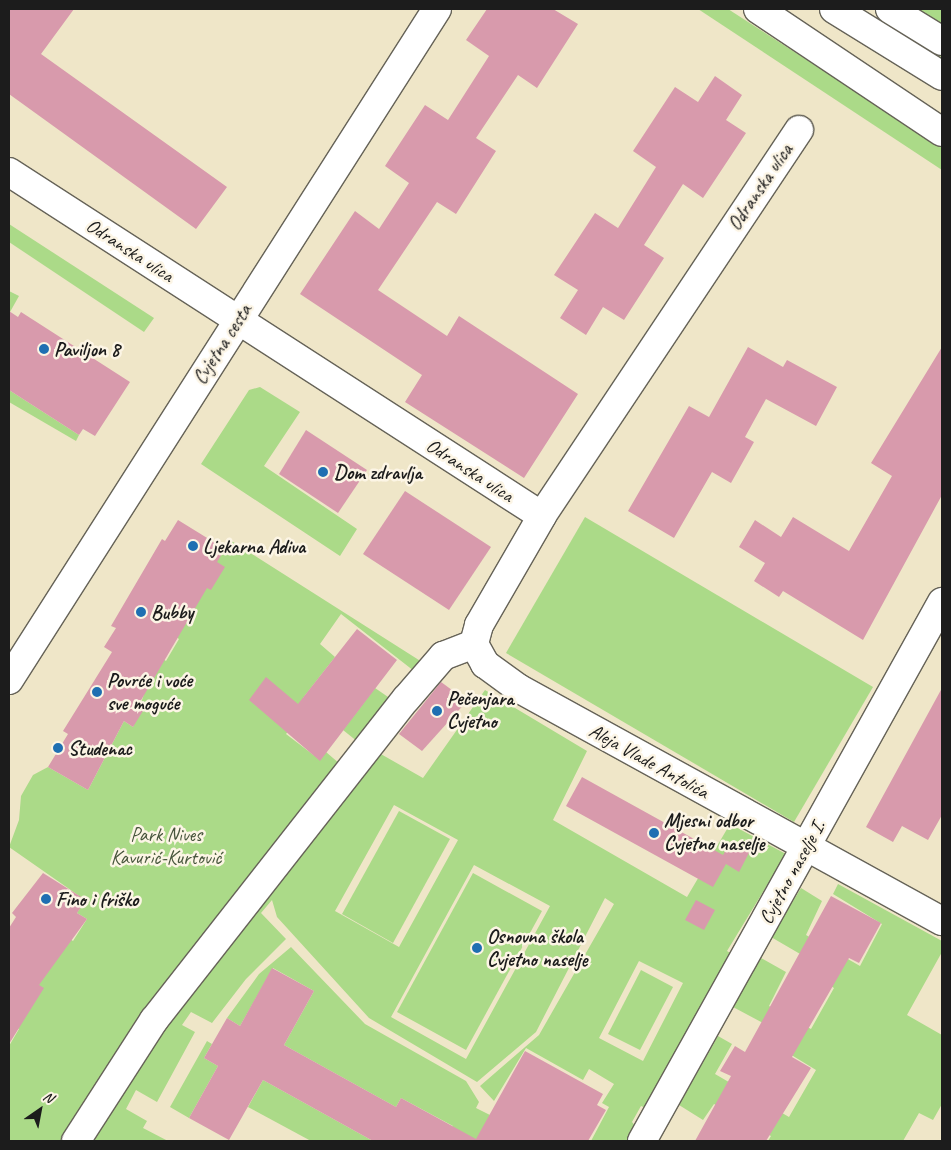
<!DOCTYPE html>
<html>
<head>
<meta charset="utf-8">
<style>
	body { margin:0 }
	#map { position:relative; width:951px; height:1150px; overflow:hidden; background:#efe6c8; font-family:Caveat,sans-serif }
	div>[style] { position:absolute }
	.green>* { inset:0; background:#abda88 }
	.building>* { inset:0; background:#d89aac }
	.roads { filter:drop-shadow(1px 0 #666358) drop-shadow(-1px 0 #666358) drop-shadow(0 1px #666358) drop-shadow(0 -1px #666358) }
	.street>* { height:28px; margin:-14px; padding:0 14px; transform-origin:14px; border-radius:14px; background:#fff }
	.secondary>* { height:28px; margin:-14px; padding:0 14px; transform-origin:14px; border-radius:14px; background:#fff }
	.dots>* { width:14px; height:14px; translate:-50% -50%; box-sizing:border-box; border:2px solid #fcf5e5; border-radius:50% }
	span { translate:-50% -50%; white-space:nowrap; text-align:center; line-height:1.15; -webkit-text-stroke:5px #fcf5e5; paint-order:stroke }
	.street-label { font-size:20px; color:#1c1c1c }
	.poi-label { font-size:20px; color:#1c1c1c; font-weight:700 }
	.left { translate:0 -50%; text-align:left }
	.park-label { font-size:20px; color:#47553c }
	.frame { position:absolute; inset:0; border:10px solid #1c1c1c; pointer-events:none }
	.north { position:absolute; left:15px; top:1085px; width:50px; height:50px; -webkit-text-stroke:4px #fcf5e5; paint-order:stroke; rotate:33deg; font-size:14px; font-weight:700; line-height:20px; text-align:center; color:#1c1c1c }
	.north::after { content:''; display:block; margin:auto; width:18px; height:22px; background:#1c1c1c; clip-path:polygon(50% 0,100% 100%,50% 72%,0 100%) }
</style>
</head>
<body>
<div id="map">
	<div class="green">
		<i style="clip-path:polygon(698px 9px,728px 9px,942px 147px,942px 170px)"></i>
		<i style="clip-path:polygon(857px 9px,942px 57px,942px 62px)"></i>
		<i style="clip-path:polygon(916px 9px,942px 9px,942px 25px)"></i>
		<i style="clip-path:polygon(9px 224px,154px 318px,144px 332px,9px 242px)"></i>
		<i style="clip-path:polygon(9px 291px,19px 296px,10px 312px,9px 311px)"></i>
		<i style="clip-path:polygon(260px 387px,300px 412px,264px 466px,357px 529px,340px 556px,201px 464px,249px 390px)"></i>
		<i style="clip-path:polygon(9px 390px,79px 435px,76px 441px,9px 402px)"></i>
		<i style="clip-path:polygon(585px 517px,873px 687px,794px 822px,506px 653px)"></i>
		<i style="clip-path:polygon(evenodd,230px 540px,422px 662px,414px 671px,341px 614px,320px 644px,335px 657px,303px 698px,309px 704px,286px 734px,320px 760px,326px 752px,340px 764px,270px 894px,379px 753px,423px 778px,485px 690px,587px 751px,553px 820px,687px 897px,730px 824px,786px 854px,727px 951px,732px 954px,646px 1108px,641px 1106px,632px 1122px,636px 1127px,627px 1141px,591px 1141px,609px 1107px,602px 1103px,614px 1084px,589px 1069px,583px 1080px,526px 1048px,494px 1101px,480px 1086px,539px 1035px,614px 904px,605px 898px,536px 1032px,477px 1082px,369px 1018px,277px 917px,272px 900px,261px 913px,286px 939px,246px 979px,212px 1023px,191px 1012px,182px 1025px,195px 1032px,157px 1102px,136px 1090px,126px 1109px,147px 1121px,143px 1128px,168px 1141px,9px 1141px,9px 1046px,19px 1029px,10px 1023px,63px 934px,73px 941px,87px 919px,77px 913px,85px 900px,9px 847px,19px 820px,21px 796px,33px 775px,48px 767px,88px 790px,124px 721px,133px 727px,157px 655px,166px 661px,179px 639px,169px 632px,230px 540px,394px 805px,458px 840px,399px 947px,335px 911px,394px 805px,230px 540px,474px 865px,550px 906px,466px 1059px,391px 1017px,474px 865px,230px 540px,639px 961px,683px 983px,643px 1061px,599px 1038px,639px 961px)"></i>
		<i style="clip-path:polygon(375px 688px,391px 699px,358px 742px,343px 730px)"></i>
		<i style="clip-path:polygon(399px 811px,450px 839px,393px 943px,342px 914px)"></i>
		<i style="clip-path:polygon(473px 873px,542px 911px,466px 1050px,397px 1012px)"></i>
		<i style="clip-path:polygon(838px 884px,942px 941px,942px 952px,907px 1015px,942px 1035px,942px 1104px,933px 1120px,919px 1113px,903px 1141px,768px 1141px,771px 1136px,714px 1104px,703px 1120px,679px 1105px,718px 1036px,732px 1044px,715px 1074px,789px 1117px,816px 1070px,757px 1034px,763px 1023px,733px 1007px,761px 958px,786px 972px,769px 1006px,811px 1029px,834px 988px,801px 968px,807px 958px,771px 937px,801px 888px,822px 901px,806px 935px,860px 966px,882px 924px,833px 894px)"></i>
		<i style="clip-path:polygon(291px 947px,365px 1024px,466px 1081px,479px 1102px,476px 1108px,490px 1115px,486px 1141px,455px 1141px,447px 1137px,453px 1126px,401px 1098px,396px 1107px,284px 1045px,314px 991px,273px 968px,240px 1026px,227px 1018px,259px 974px)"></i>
		<i style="clip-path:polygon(641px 970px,673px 987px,640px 1050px,608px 1034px)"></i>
		<i style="clip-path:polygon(207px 1041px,212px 1044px,204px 1058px,218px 1066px,189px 1118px,170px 1107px)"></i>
		<i style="clip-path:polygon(263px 1080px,373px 1141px,311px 1141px,248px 1107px)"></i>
	</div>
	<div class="building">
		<i style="clip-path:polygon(9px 9px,74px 9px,41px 54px,227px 187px,196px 229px,9px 94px)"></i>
		<i style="clip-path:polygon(487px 9px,553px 9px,578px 24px,537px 88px,518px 75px,476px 138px,496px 151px,456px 214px,437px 202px,378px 290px,447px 336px,459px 316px,578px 394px,524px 478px,405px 402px,422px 375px,300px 294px,355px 211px,379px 229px,409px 183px,385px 166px,425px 105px,448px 120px,489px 56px,466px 40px)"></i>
		<i style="clip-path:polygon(715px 76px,742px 95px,726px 120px,746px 133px,703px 198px,683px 184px,644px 245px,664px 258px,624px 320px,603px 307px,586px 335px,560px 318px,578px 290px,554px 275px,595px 213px,618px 228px,656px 167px,633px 151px,675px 87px,698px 102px)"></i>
		<i style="clip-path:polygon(9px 311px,18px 317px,21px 312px,130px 382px,95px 436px,83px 429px,79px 435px,9px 390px)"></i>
		<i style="clip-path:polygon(748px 347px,783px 367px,787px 360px,837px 387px,816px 426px,766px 399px,745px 437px,754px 442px,731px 483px,712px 472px,674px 538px,628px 511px,689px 406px,709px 417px)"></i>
		<i style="clip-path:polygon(942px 347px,942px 495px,863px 640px,783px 591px,779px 597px,754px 581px,765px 563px,739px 547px,755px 520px,781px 537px,793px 517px,849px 551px,892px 476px,871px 463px)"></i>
		<i style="clip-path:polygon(306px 430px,367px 470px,338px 513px,279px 474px)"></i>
		<i style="clip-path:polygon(405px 491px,491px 547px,449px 610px,363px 554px)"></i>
		<i style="clip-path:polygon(178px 520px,225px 549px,217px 562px,225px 567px,211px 590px,207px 588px,140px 702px,146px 706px,133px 727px,124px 721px,88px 790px,48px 767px,68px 734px,63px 731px,112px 652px,104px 647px,116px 628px,111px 626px,162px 539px,165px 541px)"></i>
		<i style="clip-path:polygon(357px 629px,397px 660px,320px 761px,249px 700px,266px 677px,298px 704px)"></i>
		<i style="clip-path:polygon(441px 682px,467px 701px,422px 751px,399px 734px)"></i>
		<i style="clip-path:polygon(942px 688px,942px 815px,928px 840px,902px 826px,893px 842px,866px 827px)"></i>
		<i style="clip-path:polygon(582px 777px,723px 855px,731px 841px,750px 851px,739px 872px,726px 864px,713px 887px,566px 806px)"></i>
		<i style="clip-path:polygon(43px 873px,86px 900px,77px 913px,87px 919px,39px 985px,44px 988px,9px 1044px,9px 928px,16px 917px,12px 913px)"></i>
		<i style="clip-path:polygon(831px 896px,881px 923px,859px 963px,849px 958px,792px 1057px,811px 1068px,766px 1141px,695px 1141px,731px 1076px,720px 1071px,735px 1046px,745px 1052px)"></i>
		<i style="clip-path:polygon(696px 900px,715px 910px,704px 930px,685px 920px)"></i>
		<i style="clip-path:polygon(272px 968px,314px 991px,284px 1045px,396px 1107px,401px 1098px,476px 1139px,525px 1051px,603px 1094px,597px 1105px,606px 1110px,588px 1141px,373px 1141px,263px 1080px,229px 1140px,189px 1118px,218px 1066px,204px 1058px,227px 1018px,240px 1026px)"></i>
	</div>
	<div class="roads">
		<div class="street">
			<i style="left:799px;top:130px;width:464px;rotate:123.7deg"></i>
			<i style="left:542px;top:516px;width:126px;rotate:120deg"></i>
			<i style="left:479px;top:625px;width:20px;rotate:105deg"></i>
			<i style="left:474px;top:644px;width:23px;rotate:61deg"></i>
			<i style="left:485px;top:664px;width:41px;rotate:36deg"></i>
			<i style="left:518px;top:688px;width:484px;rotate:28.8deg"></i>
			<i style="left:9px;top:172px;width:634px;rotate:32.84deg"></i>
			<i style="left:9px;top:680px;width:796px;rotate:-57.47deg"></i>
			<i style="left:76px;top:1141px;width:144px;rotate:-57.2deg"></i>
			<i style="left:154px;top:1020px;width:408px;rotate:-51.9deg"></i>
			<i style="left:406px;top:699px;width:57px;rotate:-49.3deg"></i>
			<i style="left:443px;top:656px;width:33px;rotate:-21deg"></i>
			<i style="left:642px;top:1141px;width:617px;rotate:-60.9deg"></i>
		</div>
		<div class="secondary">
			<i style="left:758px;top:9px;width:221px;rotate:33.8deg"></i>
			<i style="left:834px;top:9px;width:127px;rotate:31.8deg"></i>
			<i style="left:890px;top:9px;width:61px;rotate:31.6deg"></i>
		</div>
	</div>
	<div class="dots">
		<i style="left:44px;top:349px;background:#1f6fb2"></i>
		<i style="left:323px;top:472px;background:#1f6fb2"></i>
		<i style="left:193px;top:546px;background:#1f6fb2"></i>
		<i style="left:141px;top:612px;background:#1f6fb2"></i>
		<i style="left:97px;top:692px;background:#1f6fb2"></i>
		<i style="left:437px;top:711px;background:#1f6fb2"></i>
		<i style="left:58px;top:748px;background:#1f6fb2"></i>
		<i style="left:654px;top:833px;background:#1f6fb2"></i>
		<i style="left:46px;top:899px;background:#1f6fb2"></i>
		<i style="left:477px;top:948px;background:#1f6fb2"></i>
	</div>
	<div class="street-label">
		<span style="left:760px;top:187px;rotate:-56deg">Odranska ulica</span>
		<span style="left:130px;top:250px;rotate:33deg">Odranska ulica</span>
		<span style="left:222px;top:344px;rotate:-57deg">Cvjetna cesta</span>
		<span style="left:470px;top:470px;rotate:33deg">Odranska ulica</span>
		<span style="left:649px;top:761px;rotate:29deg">Aleja Vlade Antolića</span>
		<span style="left:792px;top:872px;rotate:-61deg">Cvjetno naselje I.</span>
	</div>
	<div class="poi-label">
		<span class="left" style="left:54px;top:349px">Paviljon 8</span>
		<span class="left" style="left:334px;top:472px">Dom zdravlja</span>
		<span class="left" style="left:203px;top:546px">Ljekarna Adiva</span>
		<span class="left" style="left:151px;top:612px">Bubby</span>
		<span class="left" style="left:107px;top:692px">Povrće i voće<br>sve moguće</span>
		<span class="left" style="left:447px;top:710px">Pečenjara<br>Cvjetno</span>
		<span class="left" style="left:68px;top:748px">Studenac</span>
		<span class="left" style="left:664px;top:832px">Mjesni odbor<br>Cvjetno naselje</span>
		<span class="left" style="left:56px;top:899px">Fino i friško</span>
		<span class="left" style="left:487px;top:948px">Osnovna škola<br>Cvjetno naselje</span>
	</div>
	<div class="park-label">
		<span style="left:166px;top:846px">Park Nives<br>Kavurić-Kurtović</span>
	</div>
	<div class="frame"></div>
	<div class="north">N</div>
</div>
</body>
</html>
